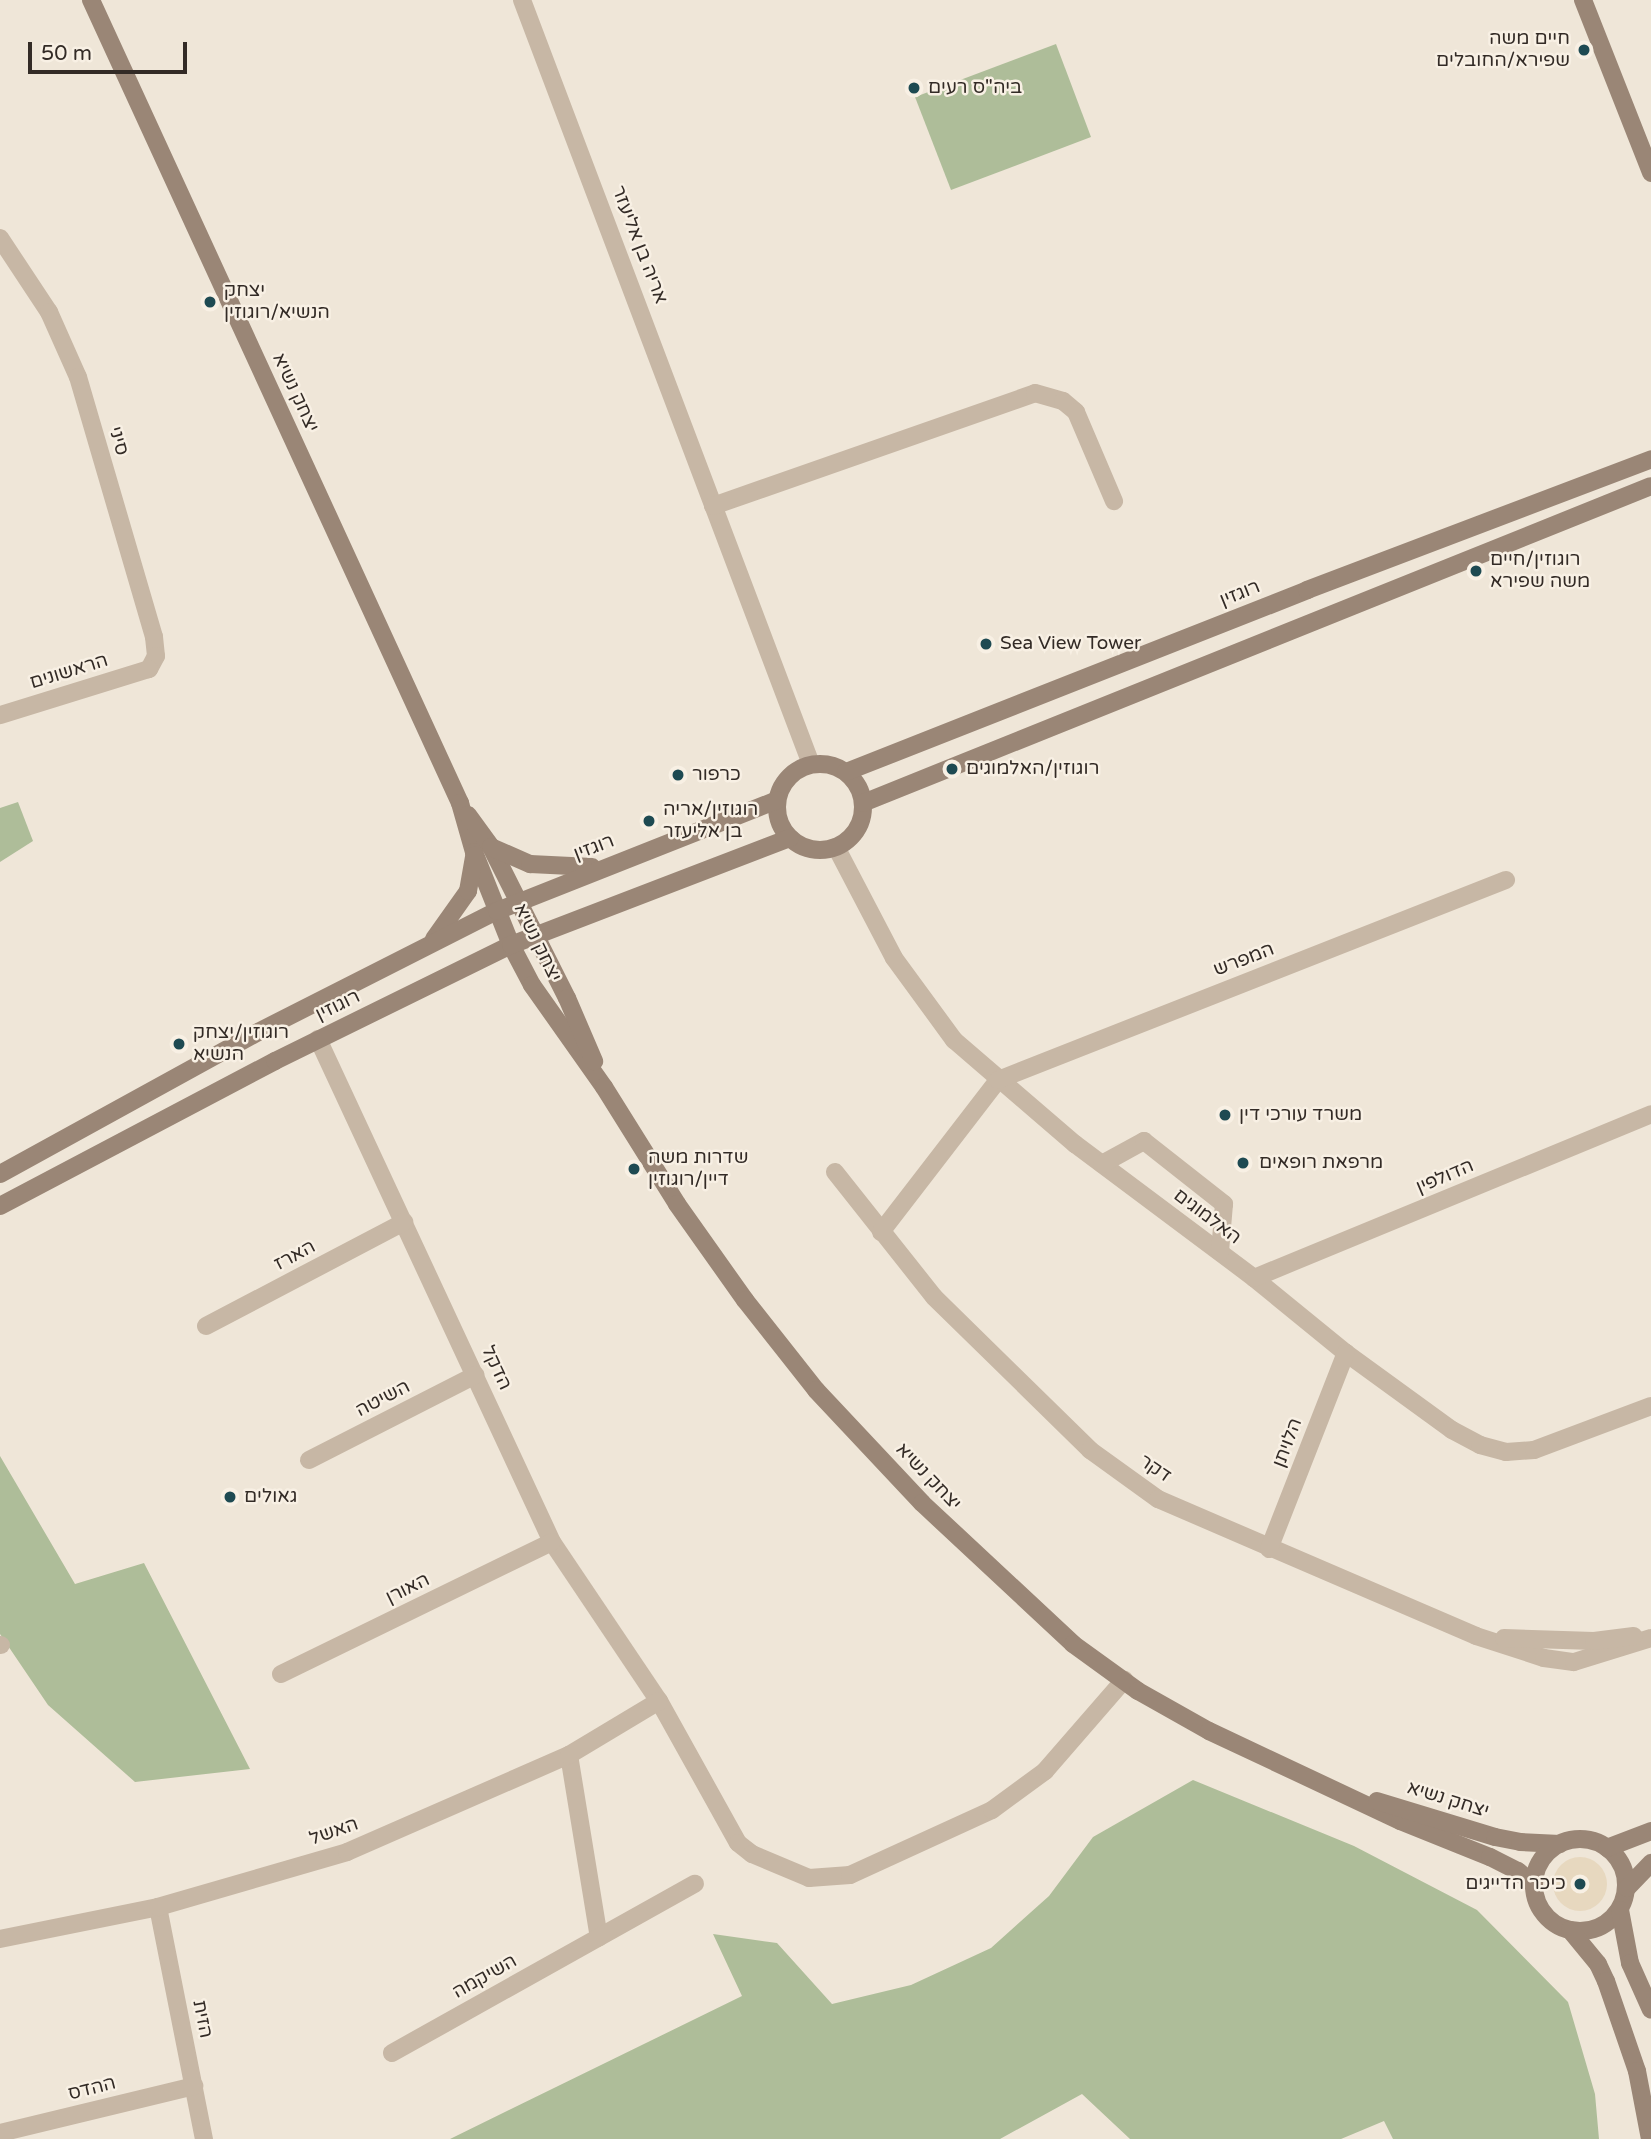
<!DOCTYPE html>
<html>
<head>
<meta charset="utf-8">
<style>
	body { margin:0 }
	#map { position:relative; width:1651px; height:2139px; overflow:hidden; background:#efe6d8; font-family:"Varela Round",Heebo,sans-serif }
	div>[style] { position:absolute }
	.green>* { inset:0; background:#aebd99 }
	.plaza>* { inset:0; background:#e7d8bf }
	.round { border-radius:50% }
	.street>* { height:18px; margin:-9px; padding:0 9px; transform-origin:9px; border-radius:9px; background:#c7b7a5 }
	.secondary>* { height:18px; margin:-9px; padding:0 9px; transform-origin:9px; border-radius:9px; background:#9a8676 }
	.secondary>.ring { margin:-9px; padding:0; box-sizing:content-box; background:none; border:18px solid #9a8676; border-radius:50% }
	.dots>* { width:19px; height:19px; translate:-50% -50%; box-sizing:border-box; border:4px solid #f8f0e4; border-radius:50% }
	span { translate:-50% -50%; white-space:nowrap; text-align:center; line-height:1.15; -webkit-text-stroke:5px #f8f0e4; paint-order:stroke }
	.poi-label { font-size:19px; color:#332b26 }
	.right { translate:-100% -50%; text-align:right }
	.left { translate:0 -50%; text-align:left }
	.street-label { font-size:19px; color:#332b26 }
	.scale { position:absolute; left:28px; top:42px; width:159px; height:32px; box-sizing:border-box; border:4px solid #332b26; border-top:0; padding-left:9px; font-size:21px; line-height:24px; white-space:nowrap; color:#332b26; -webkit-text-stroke:5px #f8f0e4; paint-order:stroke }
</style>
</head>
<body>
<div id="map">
	<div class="green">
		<i style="clip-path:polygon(1056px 44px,1091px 137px,951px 190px,915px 97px)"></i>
		<i style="clip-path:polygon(18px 802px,33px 841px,0 862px,0 808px)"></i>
		<i style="clip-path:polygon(0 1456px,75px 1584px,144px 1563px,250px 1769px,135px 1782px,48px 1705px,0 1634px)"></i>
		<i style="clip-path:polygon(1193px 1780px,1354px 1846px,1477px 1910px,1568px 2002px,1595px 2094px,1599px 2139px,1393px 2139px,1384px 2121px,1341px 2139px,1130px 2139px,1082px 2094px,1000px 2139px,450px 2139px,742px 1996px,713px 1934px,777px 1943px,832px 2004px,911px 1985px,991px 1948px,1049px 1896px,1093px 1837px)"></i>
	</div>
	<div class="plaza">
		<i class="round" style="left:1553px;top:1857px;width:54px;height:54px"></i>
	</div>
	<div class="street">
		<i style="left:522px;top:0;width:817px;rotate:69.28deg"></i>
		<i style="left:0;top:238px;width:89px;rotate:56.5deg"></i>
		<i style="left:49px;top:312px;width:71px;rotate:66deg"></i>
		<i style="left:78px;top:377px;width:271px;rotate:73.7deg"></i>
		<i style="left:154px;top:637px;width:19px;rotate:84deg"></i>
		<i style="left:156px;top:656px;width:15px;rotate:118deg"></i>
		<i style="left:149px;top:669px;width:156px;rotate:162.8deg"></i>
		<i style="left:713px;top:506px;width:341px;rotate:-19.3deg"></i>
		<i style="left:1035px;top:393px;width:29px;rotate:16deg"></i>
		<i style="left:1063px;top:401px;width:17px;rotate:40deg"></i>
		<i style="left:1076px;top:412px;width:97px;rotate:66.9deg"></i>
		<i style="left:836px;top:847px;width:125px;rotate:62.4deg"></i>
		<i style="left:894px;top:958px;width:102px;rotate:53.8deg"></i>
		<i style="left:954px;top:1040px;width:160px;rotate:40.7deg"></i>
		<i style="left:1075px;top:1144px;width:224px;rotate:36.8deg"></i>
		<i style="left:1254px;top:1278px;width:119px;rotate:39.2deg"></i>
		<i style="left:1346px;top:1353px;width:131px;rotate:36deg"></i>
		<i style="left:1452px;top:1430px;width:32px;rotate:28deg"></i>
		<i style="left:1480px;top:1445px;width:27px;rotate:15deg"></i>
		<i style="left:1506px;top:1452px;width:28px;rotate:-4deg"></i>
		<i style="left:1534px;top:1450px;width:125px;rotate:-20.6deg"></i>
		<i style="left:318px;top:1039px;width:555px;rotate:65.05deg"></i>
		<i style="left:552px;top:1542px;width:192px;rotate:56.1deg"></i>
		<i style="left:659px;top:1701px;width:162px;rotate:60.9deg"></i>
		<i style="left:738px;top:1843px;width:18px;rotate:38deg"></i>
		<i style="left:752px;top:1854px;width:62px;rotate:22.8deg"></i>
		<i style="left:809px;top:1878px;width:41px;rotate:-4.2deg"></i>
		<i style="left:850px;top:1875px;width:156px;rotate:-24.6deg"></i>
		<i style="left:992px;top:1810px;width:66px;rotate:-36.3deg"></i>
		<i style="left:1045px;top:1771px;width:121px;rotate:-49deg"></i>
		<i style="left:1102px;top:1164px;width:48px;rotate:-28.7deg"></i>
		<i style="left:1144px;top:1141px;width:102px;rotate:38.2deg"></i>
		<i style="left:1224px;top:1204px;width:48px;rotate:94.8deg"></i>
		<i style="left:835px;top:1172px;width:159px;rotate:51.6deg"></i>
		<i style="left:934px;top:1297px;width:219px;rotate:44.4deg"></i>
		<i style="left:1090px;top:1450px;width:84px;rotate:35.8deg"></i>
		<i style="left:1158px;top:1499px;width:346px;rotate:23.3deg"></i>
		<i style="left:1476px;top:1636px;width:71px;rotate:17.9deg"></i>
		<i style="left:1544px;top:1658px;width:30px;rotate:8deg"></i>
		<i style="left:1574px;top:1662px;width:81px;rotate:-17.3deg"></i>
		<i style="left:881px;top:1232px;width:192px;rotate:-52.4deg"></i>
		<i style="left:998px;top:1080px;width:546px;rotate:-21.49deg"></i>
		<i style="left:1254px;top:1278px;width:430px;rotate:-22.4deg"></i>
		<i style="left:206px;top:1326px;width:224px;rotate:-27.7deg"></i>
		<i style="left:309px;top:1460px;width:187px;rotate:-27deg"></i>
		<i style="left:1269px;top:1549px;width:211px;rotate:-68.6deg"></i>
		<i style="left:1504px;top:1638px;width:90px;rotate:1.9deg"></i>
		<i style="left:1594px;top:1641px;width:40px;rotate:-7.1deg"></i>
		<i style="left:0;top:1645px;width:1px"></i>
		<i style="left:281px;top:1674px;width:301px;rotate:-26deg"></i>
		<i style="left:569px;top:1755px;width:185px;rotate:80.7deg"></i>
		<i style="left:158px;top:1907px;width:237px;rotate:78.8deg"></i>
		<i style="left:0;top:1939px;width:161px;rotate:-11.4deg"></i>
		<i style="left:158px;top:1907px;width:197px;rotate:-16.2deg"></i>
		<i style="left:347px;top:1852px;width:242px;rotate:-23.6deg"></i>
		<i style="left:569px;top:1755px;width:105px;rotate:-31deg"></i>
		<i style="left:392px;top:2053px;width:347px;rotate:-29.2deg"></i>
		<i style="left:0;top:2133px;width:200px;rotate:-13.6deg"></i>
	</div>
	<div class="secondary">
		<i style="left:91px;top:0;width:884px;rotate:65.32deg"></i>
		<i style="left:460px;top:803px;width:51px;rotate:74.1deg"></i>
		<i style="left:474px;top:852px;width:100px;rotate:68.3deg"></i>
		<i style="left:511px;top:945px;width:45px;rotate:62.3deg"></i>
		<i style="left:532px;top:985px;width:125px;rotate:54.8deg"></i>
		<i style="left:604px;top:1087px;width:138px;rotate:58deg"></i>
		<i style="left:677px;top:1204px;width:118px;rotate:54.7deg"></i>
		<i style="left:745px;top:1300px;width:115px;rotate:51.7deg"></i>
		<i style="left:816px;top:1390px;width:155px;rotate:46.8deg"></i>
		<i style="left:922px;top:1503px;width:207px;rotate:43deg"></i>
		<i style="left:1073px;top:1644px;width:80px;rotate:35.9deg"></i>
		<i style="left:1138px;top:1691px;width:81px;rotate:29.4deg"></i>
		<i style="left:1209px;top:1731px;width:211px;rotate:25.2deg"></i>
		<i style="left:1400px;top:1821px;width:97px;rotate:21.8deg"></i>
		<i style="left:1490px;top:1857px;width:31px;rotate:27deg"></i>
		<i style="left:1518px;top:1871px;width:21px;rotate:41deg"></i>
		<i style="left:1583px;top:0;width:186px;rotate:68.5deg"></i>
		<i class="ring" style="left:777px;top:764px;width:68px;height:68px"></i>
		<i style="left:846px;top:772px;width:496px;rotate:-21.5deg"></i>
		<i style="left:1307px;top:590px;width:368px;rotate:-20.8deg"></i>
		<i style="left:863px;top:803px;width:849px;rotate:-21.91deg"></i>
		<i style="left:468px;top:815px;width:39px;rotate:54deg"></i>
		<i style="left:491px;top:847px;width:169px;rotate:63.3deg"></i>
		<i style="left:567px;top:998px;width:69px;rotate:66.8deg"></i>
		<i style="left:491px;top:847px;width:43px;rotate:23.6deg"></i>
		<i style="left:530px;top:864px;width:62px;rotate:2.8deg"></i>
		<i style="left:434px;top:939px;width:59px;rotate:-54.7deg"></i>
		<i style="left:468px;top:891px;width:36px;rotate:-80deg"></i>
		<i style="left:0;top:1174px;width:294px;rotate:-28.8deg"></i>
		<i style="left:258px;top:1032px;width:268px;rotate:-26.9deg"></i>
		<i style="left:497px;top:911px;width:301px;rotate:-21.6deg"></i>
		<i style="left:0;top:1206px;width:311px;rotate:-27.8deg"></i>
		<i style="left:275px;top:1061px;width:263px;rotate:-26.2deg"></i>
		<i style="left:511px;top:945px;width:299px;rotate:-21deg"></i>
		<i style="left:1377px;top:1801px;width:123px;rotate:17deg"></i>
		<i style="left:1495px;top:1837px;width:25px;rotate:11deg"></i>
		<i style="left:1520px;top:1842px;width:40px;rotate:2.9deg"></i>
		<i class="ring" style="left:1534px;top:1839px;width:74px;height:74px"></i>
		<i style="left:1607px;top:1848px;width:47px;rotate:-21.1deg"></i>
		<i style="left:1627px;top:1888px;width:35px;rotate:-46deg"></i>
		<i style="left:1620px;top:1910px;width:54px;rotate:79.3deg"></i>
		<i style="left:1630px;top:1963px;width:51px;rotate:65.9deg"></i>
		<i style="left:1570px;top:1930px;width:44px;rotate:50.5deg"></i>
		<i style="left:1598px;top:1964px;width:19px;rotate:65deg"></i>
		<i style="left:1606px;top:1981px;width:95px;rotate:71deg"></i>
		<i style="left:1637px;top:2071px;width:69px;rotate:79.2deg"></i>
	</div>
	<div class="dots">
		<i style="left:1584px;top:50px;background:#1e4a52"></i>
		<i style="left:914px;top:88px;background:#1e4a52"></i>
		<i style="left:210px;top:302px;background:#1e4a52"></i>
		<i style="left:1476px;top:571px;background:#1e4a52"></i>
		<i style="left:986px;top:644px;background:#1e4a52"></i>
		<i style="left:952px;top:769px;background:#1e4a52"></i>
		<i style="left:678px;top:775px;background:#1e4a52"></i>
		<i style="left:649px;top:821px;background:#1e4a52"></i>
		<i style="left:179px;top:1044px;background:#1e4a52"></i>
		<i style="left:1225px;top:1115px;background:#1e4a52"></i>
		<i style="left:1243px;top:1163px;background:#1e4a52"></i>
		<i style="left:634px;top:1169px;background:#1e4a52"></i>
		<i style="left:230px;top:1497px;background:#1e4a52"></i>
		<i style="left:1580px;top:1884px;background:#1e4a52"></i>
	</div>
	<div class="poi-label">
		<span class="right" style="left:1570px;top:50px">חיים משה<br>שפירא/החובלים</span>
		<span class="left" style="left:928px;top:88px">ביה"ס רעים</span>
		<span class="left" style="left:224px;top:302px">יצחק<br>הנשיא/רוגוזין</span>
		<span class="left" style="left:1490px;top:571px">רוגוזין/חיים<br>משה שפירא</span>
		<span class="left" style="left:1000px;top:644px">Sea View Tower</span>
		<span class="left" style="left:966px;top:769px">רוגוזין/האלמוגים</span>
		<span class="left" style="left:692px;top:775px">כרפור</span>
		<span class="left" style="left:663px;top:821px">רוגוזין/אריה<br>בן אליעזר</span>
		<span class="left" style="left:193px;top:1044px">רוגוזין/יצחק<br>הנשיא</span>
		<span class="left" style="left:1239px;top:1115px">משרד עורכי דין</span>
		<span class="left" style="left:648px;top:1169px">שדרות משה<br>דיין/רוגוזין</span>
		<span class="left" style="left:1259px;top:1163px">מרפאת רופאים</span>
		<span class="left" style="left:244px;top:1497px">גאולים</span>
		<span class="right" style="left:1566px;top:1884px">כיכר הדייגים</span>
	</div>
	<div class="street-label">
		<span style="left:639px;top:245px;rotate:69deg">אריה בן אליעזר</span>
		<span style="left:295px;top:393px;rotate:65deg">יצחק נשיא</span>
		<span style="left:118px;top:441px;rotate:74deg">סיני</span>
		<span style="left:1240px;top:594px;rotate:-22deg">רוגזין</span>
		<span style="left:69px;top:672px;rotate:-17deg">הראשונים</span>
		<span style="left:594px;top:848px;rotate:-21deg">רוגזין</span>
		<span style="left:537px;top:943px;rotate:64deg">יצחק נשיא</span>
		<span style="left:1244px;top:960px;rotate:-21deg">המפרש</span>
		<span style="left:338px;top:1006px;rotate:-26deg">רוגוזין</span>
		<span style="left:1445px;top:1177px;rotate:-23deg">הדולפין</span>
		<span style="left:1207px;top:1217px;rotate:37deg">האלמוגים</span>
		<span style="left:295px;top:1256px;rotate:-28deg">הארז</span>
		<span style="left:496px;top:1368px;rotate:65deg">הדקל</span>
		<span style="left:383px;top:1399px;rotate:-27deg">השיטה</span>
		<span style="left:1288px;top:1443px;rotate:-69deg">הלויתן</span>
		<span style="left:1155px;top:1469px;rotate:34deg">דקר</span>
		<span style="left:928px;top:1477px;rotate:46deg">יצחק נשיא</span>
		<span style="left:408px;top:1589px;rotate:-26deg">האורן</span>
		<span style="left:1448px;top:1800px;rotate:17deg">יצחק נשיא</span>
		<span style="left:334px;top:1832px;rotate:-19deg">האשל</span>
		<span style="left:485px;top:1977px;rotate:-29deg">השיקמה</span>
		<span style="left:202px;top:2019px;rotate:79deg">הזית</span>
		<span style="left:92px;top:2089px;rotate:-14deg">ההדס</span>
	</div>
	<div class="scale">50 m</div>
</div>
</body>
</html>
